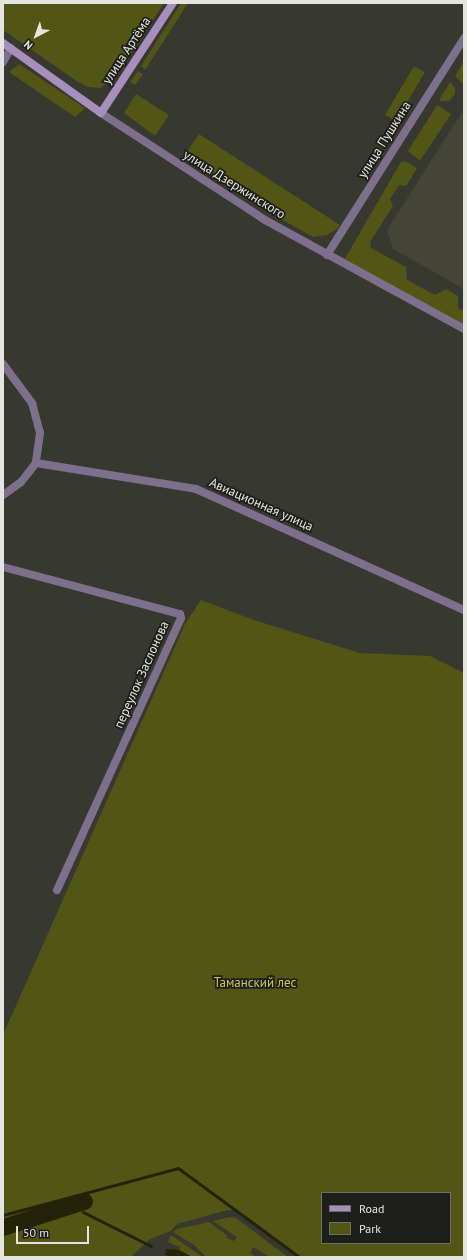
<!DOCTYPE html>
<html>
<head>
<meta charset="utf-8">
<style>
	body { margin:0 }
	#map { position:relative; width:467px; height:1260px; overflow:hidden; background:#37382f; font-family:"PT Sans",sans-serif }
	div>[style] { position:absolute }
	.built>* { inset:0; background:#444536 }
	.green>* { inset:0; background:#535515 }
	.water>* { inset:0; background:#23230a }
	.stream>* { height:3px; margin:-1.5px; padding:0 1.5px; transform-origin:1.5px; border-radius:1.5px; background:#23230a }
	.river>* { height:17px; margin:-8.5px; padding:0 8.5px; transform-origin:8.5px; border-radius:8.5px; background:#23230a }
	.minor>* { height:8px; margin:-4px; padding:0 4px; transform-origin:4px; border-radius:4px; background:#7e708d }
	.tertiary>* { height:8px; margin:-4px; padding:0 4px; transform-origin:4px; border-radius:4px; background:#7e708d }
	.secondary>* { height:8px; margin:-4px; padding:0 4px; transform-origin:4px; border-radius:4px; background:#a68fbd }
	span { translate:-50% -50%; white-space:nowrap; text-align:center; line-height:1.15; -webkit-text-stroke:3.5px #1e1e1a; paint-order:stroke }
	.street-label { font-size:13px; color:#e5e5e0 }
	.park-label { font-size:13px; color:#c7cb5d }
	.frame { position:absolute; inset:0; border:4px solid #e5e5e0; pointer-events:none }
	.legend { position:absolute; left:321px; top:1192px; width:130px; height:52px; box-sizing:border-box; background:#1e1e1a; border:1px solid #6e6e69; margin:0; padding:5px 7px; list-style:none; font-size:12px; color:#e5e5e0 }
	.legend li { display:flex; align-items:center; gap:8px; height:20px }
	.legend b { width:20px; border:1px solid #6e6e69 }
	.north { position:absolute; left:16px; top:16px; width:40px; height:40px; -webkit-text-stroke:3px #1e1e1a; paint-order:stroke; rotate:221deg; font-size:11px; font-weight:700; line-height:16px; text-align:center; color:#e5e5e0 }
	.north::after { content:''; display:block; margin:auto; width:14px; height:18px; background:#e5e5e0; clip-path:polygon(50% 0,100% 100%,50% 72%,0 100%) }
	.scale { position:absolute; left:16px; top:1226px; width:73px; height:18px; box-sizing:border-box; border:2px solid #e5e5e0; border-top:0; padding-left:5px; font-size:12px; line-height:14px; white-space:nowrap; color:#e5e5e0; -webkit-text-stroke:3px #1e1e1a; paint-order:stroke }
</style>
</head>
<body>
<div id="map">
	<div class="built">
		<i style="clip-path:polygon(464px 109px,464px 289px,393px 249px,387px 230px)"></i>
	</div>
	<div class="green">
		<i style="clip-path:polygon(3px 3px,164px 3px,116px 78px,100px 88px,88px 87px,78px 82px,3px 30px)"></i>
		<i style="clip-path:polygon(181px 3px,188px 3px,145px 70px,141px 66px)"></i>
		<i style="clip-path:polygon(464px 61px,464px 85px,455px 76px)"></i>
		<i style="clip-path:polygon(19px 64px,85px 108px,75px 117px,9px 72px)"></i>
		<i style="clip-path:polygon(414px 66px,425px 72px,396px 121px,385px 115px)"></i>
		<i style="clip-path:polygon(138px 71px,143px 74px,135px 85px,130px 82px)"></i>
		<i style="clip-path:polygon(450px 82px,455px 88px,455px 94px,449px 101px,441px 101px,439px 100px)"></i>
		<i style="clip-path:polygon(136px 94px,169px 115px,155px 136px,124px 113px)"></i>
		<i style="clip-path:polygon(437px 105px,451px 114px,420px 161px,408px 151px)"></i>
		<i style="clip-path:polygon(199px 134px,340px 225px,337px 229px,327px 235px,313px 237px,247px 200px,184px 156px)"></i>
		<i style="clip-path:polygon(405px 161px,417px 168px,406px 186px,399px 185px,390px 199px,393px 206px,370px 242px,371px 248px,406px 267px,407px 280px,435px 295px,446px 289px,458px 296px,458px 308px,464px 311px,464px 326px,344px 260px,401px 162px)"></i>
		<i style="clip-path:polygon(evenodd,201px 600px,251px 619px,360px 653px,430px 656px,464px 673px,464px 1257px,300px 1257px,246px 1216px,236px 1210px,228px 1210px,177px 1224px,171px 1231px,150px 1239px,131px 1257px,3px 1257px,3px 1035px,185px 624px,201px 600px,322px 1193px,450px 1193px,450px 1243px,322px 1243px,322px 1193px)"></i>
		<i style="clip-path:polygon(230px 1217px,236px 1218px,288px 1257px,270px 1257px,253px 1247px,250px 1253px,256px 1257px,206px 1257px,194px 1245px,173px 1232px,177px 1229px,209px 1222px,228px 1236px,225px 1237px,234px 1241px,237px 1237px,213px 1221px)"></i>
		<i style="clip-path:polygon(171px 1235px,191px 1249px,203px 1257px,192px 1257px,179px 1250px,180px 1247px,168px 1242px)"></i>
	</div>
	<div class="water">
		<i style="clip-path:polygon(166px 1249px,179px 1250px,190px 1256px,168px 1257px,165px 1254px)"></i>
	</div>
	<div class="stream">
		<i style="left:69px;top:1206px;width:5px;rotate:22deg"></i>
		<i style="left:83px;top:1212px;width:76px;rotate:26.6deg"></i>
		<i style="left:3px;top:1215px;width:181px;rotate:-15deg"></i>
		<i style="left:178px;top:1168px;width:150px;rotate:36.3deg"></i>
	</div>
	<div class="river">
		<i style="left:3px;top:1227px;width:85px;rotate:-17.8deg"></i>
	</div>
	<div class="minor">
		<i style="left:327px;top:255px;width:257px;rotate:-57.7deg"></i>
		<i style="left:36px;top:463px;width:162px;rotate:9.2deg"></i>
		<i style="left:196px;top:489px;width:294px;rotate:24.3deg"></i>
		<i style="left:3px;top:567px;width:183px;rotate:14.9deg"></i>
		<i style="left:180px;top:614px;width:4px;rotate:76deg"></i>
		<i style="left:181px;top:618px;width:299px;rotate:114.5deg"></i>
	</div>
	<div class="tertiary">
		<i style="left:3px;top:62px;width:16px;rotate:-60deg"></i>
		<i style="left:101px;top:113px;width:196px;rotate:33.1deg"></i>
		<i style="left:265px;top:220px;width:227px;rotate:28.7deg"></i>
		<i style="left:3px;top:364px;width:49px;rotate:53.4deg"></i>
		<i style="left:32px;top:403px;width:31px;rotate:75deg"></i>
		<i style="left:40px;top:433px;width:30px;rotate:98deg"></i>
		<i style="left:36px;top:463px;width:24px;rotate:128deg"></i>
		<i style="left:21px;top:482px;width:22px;rotate:144deg"></i>
	</div>
	<div class="secondary">
		<i style="left:3px;top:43px;width:120px;rotate:35.5deg"></i>
		<i style="left:101px;top:113px;width:131px;rotate:-56.8deg"></i>
	</div>
	<div class="street-label">
		<span style="left:127px;top:51px;rotate:-57deg">улица Артёма</span>
		<span style="left:385px;top:140px;rotate:-58deg">улица Пушкина</span>
		<span style="left:234px;top:185px;rotate:32deg">улица Дзержинского</span>
		<span style="left:261px;top:505px;rotate:24deg">Авиационная улица</span>
		<span style="left:142px;top:675px;rotate:-66deg">переулок Заслонова</span>
	</div>
	<div class="park-label">
		<span style="left:255px;top:983px">Таманский лес</span>
	</div>
	<div class="frame"></div>
	<ul class="legend">
	<li><b style="height:5px;background:#a68fbd"></b>Road</li>
	<li><b style="height:11px;background:#535515"></b>Park</li>
	</ul>
	<div class="north">N</div>
	<div class="scale">50 m</div>
</div>
</body>
</html>
